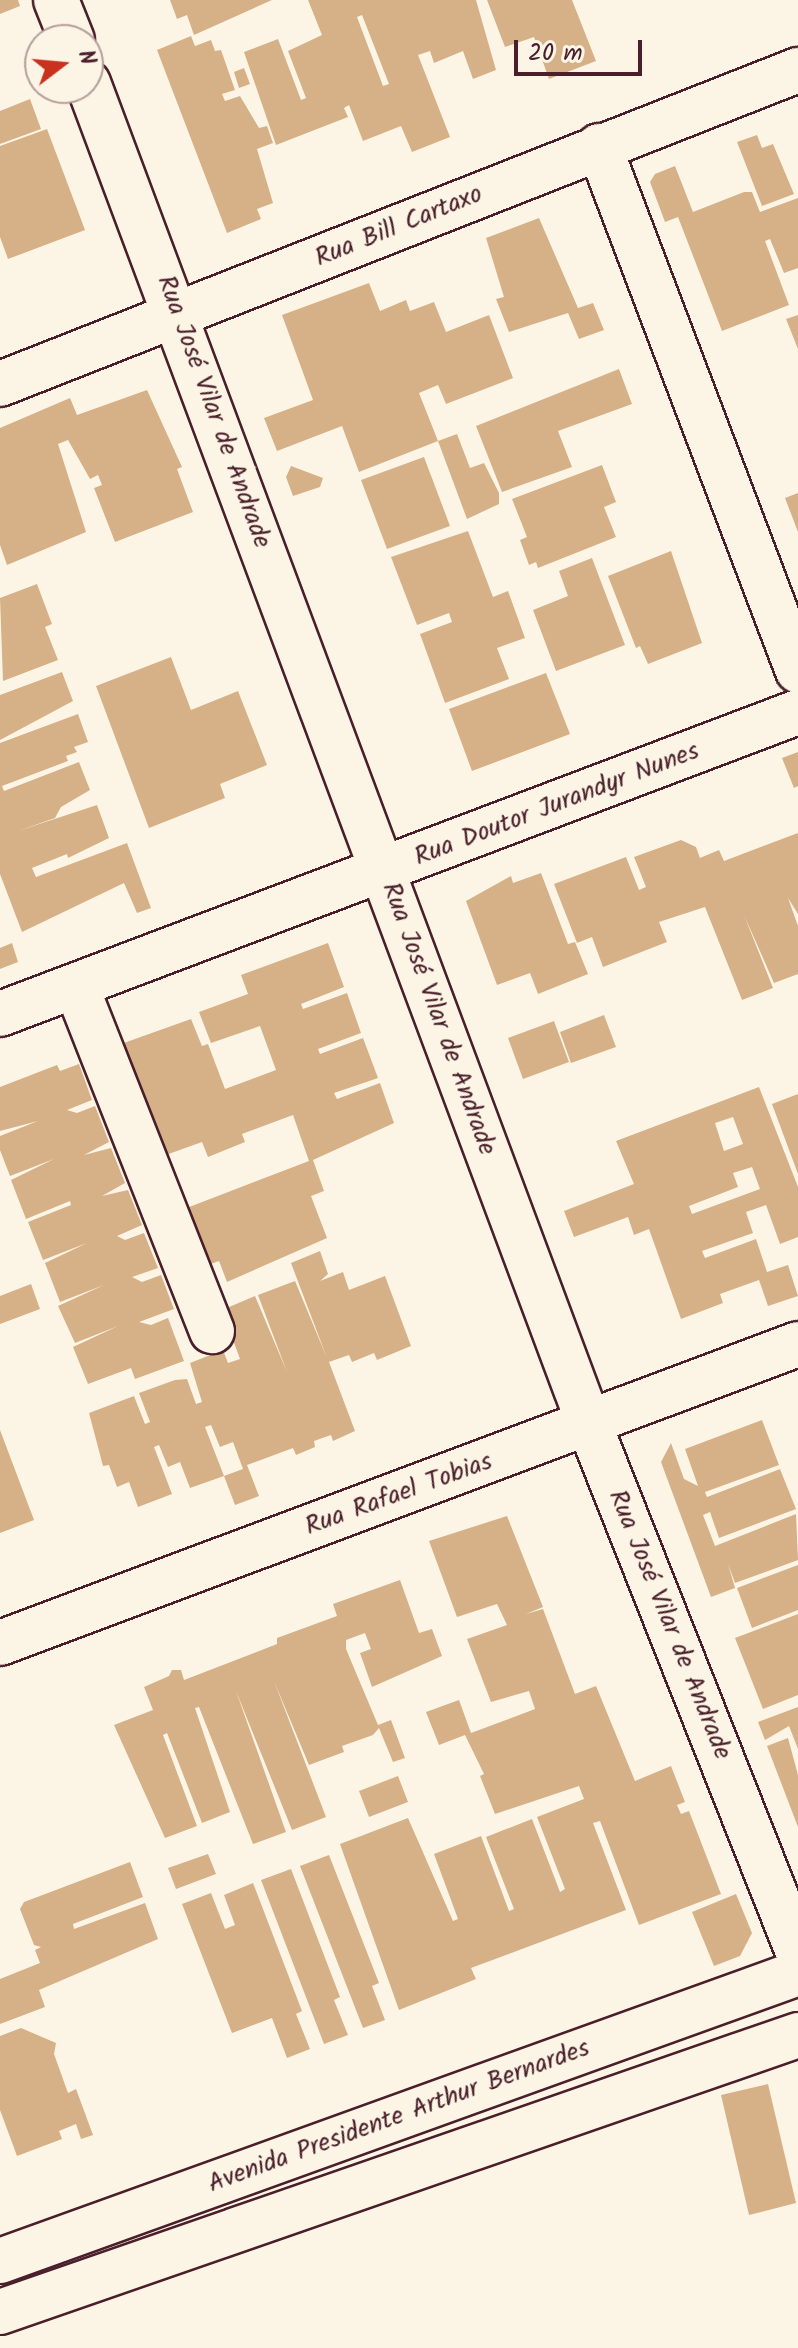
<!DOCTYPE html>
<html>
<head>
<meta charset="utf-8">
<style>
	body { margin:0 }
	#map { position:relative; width:798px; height:2348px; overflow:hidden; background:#fcf5e5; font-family:Kalam,sans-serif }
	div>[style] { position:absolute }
	.building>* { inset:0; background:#d6b187 }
	.roads { filter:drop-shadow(2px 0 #4a1f2b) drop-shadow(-2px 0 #4a1f2b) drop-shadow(0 2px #4a1f2b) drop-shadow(0 -2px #4a1f2b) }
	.minor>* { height:44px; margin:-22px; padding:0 22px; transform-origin:22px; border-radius:22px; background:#fcf5e5 }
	span { translate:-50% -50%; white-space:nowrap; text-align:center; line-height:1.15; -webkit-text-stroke:8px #fcf5e5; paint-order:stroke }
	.street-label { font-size:26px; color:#4a1f2b }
	.north { position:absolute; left:24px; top:24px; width:80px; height:80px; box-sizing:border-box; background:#fcf5e5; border:2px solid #b59f9b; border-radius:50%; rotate:74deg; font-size:22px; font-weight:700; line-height:32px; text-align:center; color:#4a1f2b }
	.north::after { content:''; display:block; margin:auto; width:28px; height:36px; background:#c8321e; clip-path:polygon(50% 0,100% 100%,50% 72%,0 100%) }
	.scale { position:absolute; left:514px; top:40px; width:128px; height:36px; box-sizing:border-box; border:4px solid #4a1f2b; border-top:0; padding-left:10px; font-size:24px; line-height:28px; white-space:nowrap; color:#4a1f2b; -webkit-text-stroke:6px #fcf5e5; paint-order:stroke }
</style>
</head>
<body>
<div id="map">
	<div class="building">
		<i style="clip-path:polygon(0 0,18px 0,20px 6px,0 14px)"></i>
		<i style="clip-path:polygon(170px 0,272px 0,194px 35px,187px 15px,177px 19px)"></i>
		<i style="clip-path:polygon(evenodd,308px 0,476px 0,496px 70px,473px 79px,463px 51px,434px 63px,430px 51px,418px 55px,450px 137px,412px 152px,401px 126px,363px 141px,349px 105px,344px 108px,348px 117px,276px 145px,244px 52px,278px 39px,301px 100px,306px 98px,288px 51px,322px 35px,308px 0,362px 15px,389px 84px,383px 86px,357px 17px,362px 15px)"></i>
		<i style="clip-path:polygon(487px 0,572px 0,596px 61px,549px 79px,534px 37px,505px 47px)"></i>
		<i style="clip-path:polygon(191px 36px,195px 46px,211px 40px,215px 51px,221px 50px,235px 90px,222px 94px,225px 101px,240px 96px,259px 128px,267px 126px,273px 143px,257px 149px,273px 203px,257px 209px,261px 219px,227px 233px,157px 50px)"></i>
		<i style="clip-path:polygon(244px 68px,250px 84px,239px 88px,234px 72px)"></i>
		<i style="clip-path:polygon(30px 99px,41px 129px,0 144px,0 111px)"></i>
		<i style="clip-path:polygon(47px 129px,85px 230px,8px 259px,0 237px,0 146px)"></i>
		<i style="clip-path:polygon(757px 135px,762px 148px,773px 144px,794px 194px,762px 206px,737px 142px)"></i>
		<i style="clip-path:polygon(675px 166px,693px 212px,744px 192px,752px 192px,760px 212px,798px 198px,798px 268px,784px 273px,770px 239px,765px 241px,789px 305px,722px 331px,678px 217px,665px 222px,650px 182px,655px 174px)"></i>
		<i style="clip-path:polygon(539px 218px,578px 308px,593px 303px,604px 330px,579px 339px,568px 313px,509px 332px,496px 299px,504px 297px,486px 238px)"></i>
		<i style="clip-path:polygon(369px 283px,380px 311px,406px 300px,410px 311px,434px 302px,446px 332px,489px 315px,513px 378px,446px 404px,438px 385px,419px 393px,438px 441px,359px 472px,342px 426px,277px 451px,264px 418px,313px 400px,282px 315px)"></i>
		<i style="clip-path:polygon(798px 315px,798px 349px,786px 319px)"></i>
		<i style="clip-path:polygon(619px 369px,632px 404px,558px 431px,572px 467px,502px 492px,476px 426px)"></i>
		<i style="clip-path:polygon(147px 390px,182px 467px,177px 469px,193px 512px,115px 542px,94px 488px,102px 485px,98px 475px,90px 479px,68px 440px,58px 444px,86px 532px,7px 565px,0 545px,0 428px,70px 398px,77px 415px)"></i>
		<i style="clip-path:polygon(457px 434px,470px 468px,484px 463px,499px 493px,499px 504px,467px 519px,438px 441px)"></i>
		<i style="clip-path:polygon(424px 457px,450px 526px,387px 549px,361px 480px)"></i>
		<i style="clip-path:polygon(602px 465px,616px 502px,604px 507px,616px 537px,538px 568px,536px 562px,529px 565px,520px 540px,527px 537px,512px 499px)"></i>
		<i style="clip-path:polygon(291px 466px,323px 478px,320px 487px,293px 496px,286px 477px)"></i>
		<i style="clip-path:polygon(798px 493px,798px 532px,785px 498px)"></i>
		<i style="clip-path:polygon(468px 531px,493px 597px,508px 591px,525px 638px,497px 648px,509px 679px,445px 703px,420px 634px,452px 622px,449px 613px,417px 625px,391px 557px)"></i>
		<i style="clip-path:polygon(671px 551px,702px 643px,648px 664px,640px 646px,636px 648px,608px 576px)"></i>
		<i style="clip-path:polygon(592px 558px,625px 645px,556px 671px,533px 610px,568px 596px,559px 571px)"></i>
		<i style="clip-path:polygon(37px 584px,52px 624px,45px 627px,58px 660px,3px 681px,0 598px)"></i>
		<i style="clip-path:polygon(171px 657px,191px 710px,238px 691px,267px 765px,220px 784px,225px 798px,149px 828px,96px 686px)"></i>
		<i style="clip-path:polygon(62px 672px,73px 701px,0 740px,0 695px)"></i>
		<i style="clip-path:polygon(546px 673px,570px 734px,472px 771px,449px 709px)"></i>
		<i style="clip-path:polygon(78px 714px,88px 742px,74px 747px,77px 752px,66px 756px,68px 761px,2px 786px,4px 791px,79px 762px,90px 790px,61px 807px,55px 818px,18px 831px,97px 805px,109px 838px,68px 858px,67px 854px,32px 868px,36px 877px,127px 843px,151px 908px,137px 913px,124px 883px,22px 932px,0 874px,0 743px)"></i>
		<i style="clip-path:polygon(798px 752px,798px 786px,794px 788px,782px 758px)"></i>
		<i style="clip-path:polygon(798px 833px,798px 914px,788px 898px,798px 926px,798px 974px,774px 983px,744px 915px,773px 988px,742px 1000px,705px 907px,659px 922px,667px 942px,603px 967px,592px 937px,577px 943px,554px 884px,626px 857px,639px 890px,646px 887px,634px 857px,681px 840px,696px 847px,700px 858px,719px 850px,724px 861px)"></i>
		<i style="clip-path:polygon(541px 873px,568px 944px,575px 942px,588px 974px,538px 994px,530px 973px,497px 985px,466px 901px,511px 876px,513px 883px)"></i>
		<i style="clip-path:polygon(12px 943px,18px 962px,0 969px,0 948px)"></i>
		<i style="clip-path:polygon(328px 943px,344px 987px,301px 1004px,303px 1009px,347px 993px,361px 1033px,318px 1049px,320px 1054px,363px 1038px,378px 1078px,334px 1093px,337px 1099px,380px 1083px,394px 1123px,313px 1160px,324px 1191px,311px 1196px,327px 1238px,227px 1282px,219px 1261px,205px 1266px,184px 1209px,309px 1161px,293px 1115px,242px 1134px,245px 1142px,208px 1157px,202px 1142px,163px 1156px,121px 1044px,191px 1019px,202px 1046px,208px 1044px,225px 1089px,276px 1070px,260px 1026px,211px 1043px,199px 1012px,248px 994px,241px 975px)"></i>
		<i style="clip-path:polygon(604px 1015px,616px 1047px,571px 1063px,560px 1032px)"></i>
		<i style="clip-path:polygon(554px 1021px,569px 1062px,523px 1079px,508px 1038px)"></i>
		<i style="clip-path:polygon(79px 1064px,92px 1100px,67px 1110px,77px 1113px,95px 1106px,109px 1142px,84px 1155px,111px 1148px,125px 1183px,102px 1196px,128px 1190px,142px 1225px,117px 1236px,125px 1240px,144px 1233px,158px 1268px,132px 1277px,142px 1282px,161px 1275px,174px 1309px,139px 1322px,151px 1325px,168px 1318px,184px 1361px,135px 1379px,131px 1368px,88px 1384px,73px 1347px,118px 1326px,75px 1343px,58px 1306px,104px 1285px,60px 1302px,45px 1263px,87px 1243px,43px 1260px,28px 1222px,71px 1205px,70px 1201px,26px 1219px,11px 1180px,54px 1159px,10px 1176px,0 1150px,0 1136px,38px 1121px,0 1131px,0 1087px,57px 1065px,60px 1071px)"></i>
		<i style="clip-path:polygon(evenodd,759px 1087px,798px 1187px,798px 1237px,780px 1244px,766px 1205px,746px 1212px,753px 1233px,702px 1251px,705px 1258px,756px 1239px,767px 1272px,788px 1265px,798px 1296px,768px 1306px,759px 1280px,720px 1294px,723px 1303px,681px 1319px,649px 1229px,634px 1235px,628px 1217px,574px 1237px,564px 1211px,634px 1184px,616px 1141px,759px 1087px,733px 1117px,743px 1144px,724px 1151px,715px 1123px,733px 1117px,759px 1087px,752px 1167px,760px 1189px,692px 1214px,689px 1206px,738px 1187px,733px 1173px,752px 1167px)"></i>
		<i style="clip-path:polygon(798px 1094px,798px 1174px,772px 1104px)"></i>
		<i style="clip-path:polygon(320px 1251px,328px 1274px,320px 1281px,343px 1272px,349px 1290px,385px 1276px,411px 1346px,377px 1360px,374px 1353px,352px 1362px,349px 1355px,329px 1362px,355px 1431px,333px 1441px,331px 1435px,314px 1441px,315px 1447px,296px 1455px,293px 1448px,247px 1465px,259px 1496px,235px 1505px,224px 1476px,243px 1469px,233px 1442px,220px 1447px,211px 1425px,205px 1427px,224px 1476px,190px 1488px,180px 1462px,168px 1467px,159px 1445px,154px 1447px,172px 1494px,138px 1507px,129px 1482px,117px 1487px,109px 1465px,103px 1466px,89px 1413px,134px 1396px,145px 1424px,150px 1422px,139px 1393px,175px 1380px,187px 1379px,196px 1404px,202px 1402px,190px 1363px,223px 1350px,228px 1363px,240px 1359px,222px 1310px,255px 1296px,287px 1372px,258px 1295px,295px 1281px,327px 1358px,291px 1263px)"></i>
		<i style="clip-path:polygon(31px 1284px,40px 1309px,0 1324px,0 1296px)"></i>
		<i style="clip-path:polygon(762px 1420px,779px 1465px,705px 1492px,707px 1497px,780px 1469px,796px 1509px,719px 1538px,710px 1512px,703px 1515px,715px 1546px,796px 1514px,798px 1560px,735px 1583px,728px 1564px,735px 1588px,711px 1597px,661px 1462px,671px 1443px,684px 1479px,698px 1486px,685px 1449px)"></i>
		<i style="clip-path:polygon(0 1430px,34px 1520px,0 1533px)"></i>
		<i style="clip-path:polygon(507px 1516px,543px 1607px,526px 1614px,543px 1609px,575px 1694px,596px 1686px,635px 1781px,671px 1766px,685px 1802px,677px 1805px,681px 1814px,689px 1811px,721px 1894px,639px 1925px,600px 1821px,593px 1823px,626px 1910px,471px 1968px,476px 1979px,399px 2010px,340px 1844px,408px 1818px,453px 1921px,458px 1919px,434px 1854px,481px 1836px,509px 1911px,514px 1909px,486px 1837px,532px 1819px,560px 1892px,565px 1889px,537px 1817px,584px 1799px,579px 1786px,495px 1814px,480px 1776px,484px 1774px,465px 1735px,439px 1745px,426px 1712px,459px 1700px,471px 1733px,535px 1709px,529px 1691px,491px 1702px,467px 1639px,507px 1625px,497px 1604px,457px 1617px,429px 1541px)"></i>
		<i style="clip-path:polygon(798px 1565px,798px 1610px,752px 1628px,737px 1588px)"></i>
		<i style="clip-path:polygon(400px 1580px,419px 1633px,432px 1629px,442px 1656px,372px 1687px,360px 1653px,371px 1649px,365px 1633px,346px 1640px,346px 1649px,378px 1725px,391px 1720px,405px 1758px,393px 1762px,379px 1728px,373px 1735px,342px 1746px,344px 1752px,309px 1765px,274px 1681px,326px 1817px,292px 1830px,236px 1691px,286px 1832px,253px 1844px,199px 1707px,195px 1708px,230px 1812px,202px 1823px,167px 1733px,163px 1735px,197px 1826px,165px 1838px,114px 1725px,153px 1710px,144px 1687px,169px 1676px,172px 1670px,181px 1670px,184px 1680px,277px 1644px,277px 1638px,337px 1616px,333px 1604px)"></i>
		<i style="clip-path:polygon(798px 1614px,798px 1695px,763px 1709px,735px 1638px)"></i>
		<i style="clip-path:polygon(798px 1707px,798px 1749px,789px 1726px,765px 1740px,758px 1722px)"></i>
		<i style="clip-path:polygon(788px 1738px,798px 1775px,798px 1827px,767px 1746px)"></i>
		<i style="clip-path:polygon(398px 1776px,408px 1802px,369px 1817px,359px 1791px)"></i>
		<i style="clip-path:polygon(208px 1854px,216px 1874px,176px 1889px,168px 1868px)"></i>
		<i style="clip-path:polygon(329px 1855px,379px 1983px,372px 1986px,385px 2020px,363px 2028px,300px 1866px)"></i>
		<i style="clip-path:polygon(130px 1862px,143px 1897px,73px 1924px,74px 1929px,145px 1903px,158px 1939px,39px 1990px,45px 2007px,0 2024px,0 1979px,40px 1963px,35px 1950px,41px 1947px,34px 1945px,20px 1909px,24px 1902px)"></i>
		<i style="clip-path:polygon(291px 1869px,340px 1997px,334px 2000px,348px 2035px,324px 2044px,261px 1880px)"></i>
		<i style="clip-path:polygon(253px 1883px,302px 2011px,296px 2014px,310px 2049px,287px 2058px,272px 2018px,232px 2033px,182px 1904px,211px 1893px,225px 1929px,235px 1925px,224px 1895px)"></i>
		<i style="clip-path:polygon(736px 1894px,752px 1933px,740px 1956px,714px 1966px,692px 1912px)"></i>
		<i style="clip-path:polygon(21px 2028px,56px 2043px,54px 2054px,68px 2093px,76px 2089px,93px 2135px,81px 2139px,76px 2124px,59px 2131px,62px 2139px,17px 2156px,0 2110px,0 2036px)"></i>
		<i style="clip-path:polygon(768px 2084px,796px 2203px,749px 2215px,721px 2095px)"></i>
	</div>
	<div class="roads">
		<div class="minor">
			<i style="left:56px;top:0;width:43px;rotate:68.2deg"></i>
			<i style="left:88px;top:83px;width:1432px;rotate:69.51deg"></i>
			<i style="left:589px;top:1424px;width:568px;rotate:68.4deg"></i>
			<i style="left:599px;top:146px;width:561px;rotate:69.24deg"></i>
			<i style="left:0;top:384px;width:858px;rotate:-21.48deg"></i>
			<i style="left:76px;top:986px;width:371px;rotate:68.5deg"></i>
			<i style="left:0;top:1014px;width:853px;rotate:-20.73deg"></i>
			<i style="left:0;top:1643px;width:852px;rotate:-20.54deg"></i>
			<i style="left:0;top:2261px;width:848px;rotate:-19.84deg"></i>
			<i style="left:0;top:2312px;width:845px;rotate:-19.14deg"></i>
		</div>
	</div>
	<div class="street-label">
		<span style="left:399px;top:227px;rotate:-22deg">Rua Bill Cartaxo</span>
		<span style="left:213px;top:412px;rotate:70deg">Rua José Vilar de Andrade</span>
		<span style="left:557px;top:805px;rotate:-21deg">Rua Doutor Jurandyr Nunes</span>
		<span style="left:438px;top:1019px;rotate:70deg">Rua José Vilar de Andrade</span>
		<span style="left:399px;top:1495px;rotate:-20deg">Rua Rafael Tobias</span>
		<span style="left:669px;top:1625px;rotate:68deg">Rua José Vilar de Andrade</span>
		<span style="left:399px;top:2117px;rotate:-20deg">Avenida Presidente Arthur Bernardes</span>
	</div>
	<div class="north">N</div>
	<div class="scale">20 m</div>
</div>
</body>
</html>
